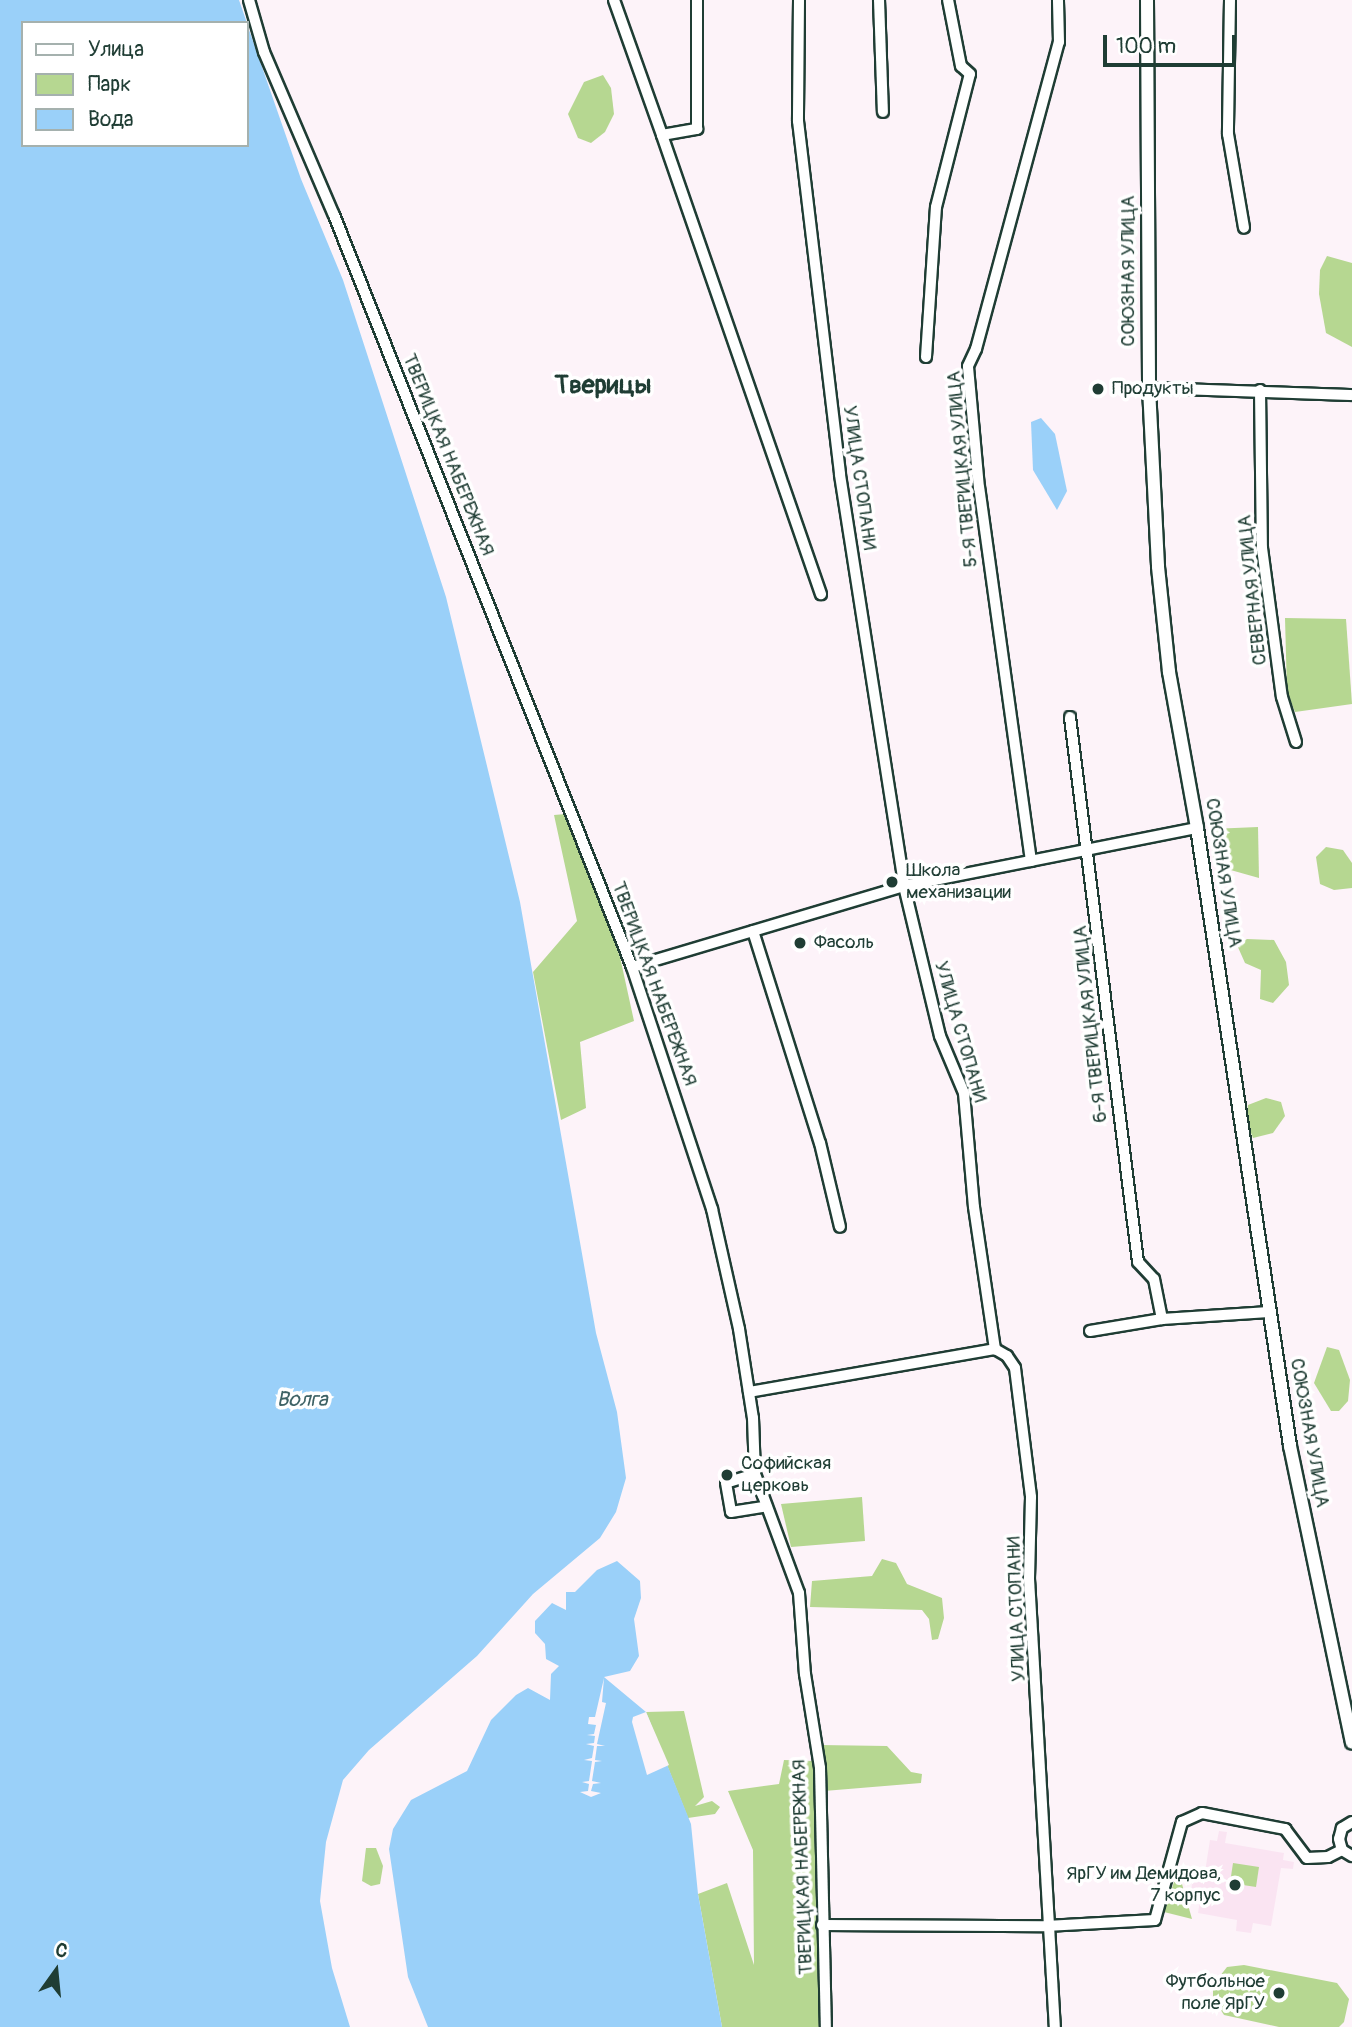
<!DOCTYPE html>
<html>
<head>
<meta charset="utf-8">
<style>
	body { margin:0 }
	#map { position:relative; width:1352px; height:2027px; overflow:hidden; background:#fdf3f9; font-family:Pangolin,sans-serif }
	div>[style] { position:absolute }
	.built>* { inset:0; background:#fae4f2 }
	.green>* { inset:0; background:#b6d791 }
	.water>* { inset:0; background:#9ad0f9 }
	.pier>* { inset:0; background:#fdf3f9 }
	.roads { filter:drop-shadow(2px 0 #1f3d34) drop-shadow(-2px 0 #1f3d34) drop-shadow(0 2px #1f3d34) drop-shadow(0 -2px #1f3d34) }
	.minor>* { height:10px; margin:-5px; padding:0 5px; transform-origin:5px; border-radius:5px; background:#fff }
	.tertiary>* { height:12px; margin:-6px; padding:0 6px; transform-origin:6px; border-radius:6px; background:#fff }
	.dots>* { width:19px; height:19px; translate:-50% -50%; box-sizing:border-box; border:4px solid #fff; border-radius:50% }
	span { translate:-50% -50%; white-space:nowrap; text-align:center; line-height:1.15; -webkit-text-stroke:7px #fff; paint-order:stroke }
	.street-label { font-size:19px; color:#1f3d34 }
	.poi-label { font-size:19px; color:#1f3d34 }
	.left { translate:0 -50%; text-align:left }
	.right { translate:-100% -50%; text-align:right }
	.water-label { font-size:21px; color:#3e6265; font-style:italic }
	.district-label { font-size:26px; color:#1f3d34; font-weight:700 }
	.legend { position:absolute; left:21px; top:21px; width:228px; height:126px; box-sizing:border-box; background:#fff; border:2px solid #a5b1ae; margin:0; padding:9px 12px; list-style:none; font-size:21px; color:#1f3d34 }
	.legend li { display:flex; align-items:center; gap:14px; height:35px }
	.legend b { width:35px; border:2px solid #a5b1ae }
	.north { position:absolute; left:21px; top:1936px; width:70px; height:70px; -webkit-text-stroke:5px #fff; paint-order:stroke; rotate:15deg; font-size:19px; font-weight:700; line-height:28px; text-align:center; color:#1f3d34 }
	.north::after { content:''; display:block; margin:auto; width:24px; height:32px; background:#1f3d34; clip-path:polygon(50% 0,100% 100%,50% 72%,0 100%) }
	.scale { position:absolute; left:1103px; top:35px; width:133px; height:32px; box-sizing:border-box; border:4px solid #1f3d34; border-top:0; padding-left:9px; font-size:21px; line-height:24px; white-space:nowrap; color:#1f3d34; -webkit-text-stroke:5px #fff; paint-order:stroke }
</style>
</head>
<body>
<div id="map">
	<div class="built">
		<i style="clip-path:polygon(1219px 1831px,1227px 1832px,1225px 1843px,1284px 1853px,1283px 1860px,1294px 1862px,1293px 1869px,1281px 1868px,1271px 1926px,1253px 1923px,1251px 1933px,1236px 1931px,1237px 1920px,1198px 1913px,1201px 1894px,1191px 1892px,1193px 1876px,1204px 1878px,1210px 1840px,1217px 1841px)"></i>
	</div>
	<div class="green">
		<i style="clip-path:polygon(603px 75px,611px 88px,614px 114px,605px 132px,591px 143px,578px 138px,568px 114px,584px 82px)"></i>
		<i style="clip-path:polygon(1327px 256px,1352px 263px,1352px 347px,1326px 333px,1319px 294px,1320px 270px)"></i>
		<i style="clip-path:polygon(1285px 618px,1346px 619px,1352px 704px,1295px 712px,1287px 692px)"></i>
		<i style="clip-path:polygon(566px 814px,620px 957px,634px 1021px,580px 1042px,586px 1108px,561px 1120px,533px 972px,577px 921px,554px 815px)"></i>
		<i style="clip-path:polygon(1258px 827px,1259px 878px,1227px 869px,1213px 857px,1211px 829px)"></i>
		<i style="clip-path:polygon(1326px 847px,1343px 850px,1352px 863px,1352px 888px,1334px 890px,1320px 884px,1316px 857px)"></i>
		<i style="clip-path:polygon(1247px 939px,1274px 940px,1286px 962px,1289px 985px,1273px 1003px,1260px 999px,1261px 970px,1245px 963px,1237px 945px)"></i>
		<i style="clip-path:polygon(1266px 1098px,1281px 1102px,1285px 1116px,1273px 1133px,1253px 1138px,1246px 1120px,1248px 1105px)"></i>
		<i style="clip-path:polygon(1327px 1347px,1339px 1350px,1350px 1380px,1348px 1401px,1339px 1411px,1331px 1411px,1314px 1383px)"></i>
		<i style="clip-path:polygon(862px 1497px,865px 1541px,791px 1547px,781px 1504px)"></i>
		<i style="clip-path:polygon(882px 1559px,896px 1563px,907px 1584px,942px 1598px,944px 1618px,938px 1639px,932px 1640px,929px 1619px,922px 1610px,810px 1607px,812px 1581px,872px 1576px)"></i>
		<i style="clip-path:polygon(684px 1711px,704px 1797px,695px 1806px,712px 1801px,720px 1807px,715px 1814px,688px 1818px,646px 1712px)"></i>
		<i style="clip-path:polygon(820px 1745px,887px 1746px,911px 1772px,922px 1774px,921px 1783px,824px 1791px)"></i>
		<i style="clip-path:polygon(784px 1760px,813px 1761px,822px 2027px,722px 2027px,698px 1894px,727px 1883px,754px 1965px,753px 1850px,728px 1791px,779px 1784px)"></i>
		<i style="clip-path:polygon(366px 1848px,376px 1848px,383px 1866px,380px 1884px,371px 1886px,362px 1881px)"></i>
		<i style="clip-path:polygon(1233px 1863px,1259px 1867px,1256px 1887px,1230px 1883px)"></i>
		<i style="clip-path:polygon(1178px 1870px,1192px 1919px,1164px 1912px)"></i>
		<i style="clip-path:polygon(1244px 1965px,1337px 1983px,1349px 1999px,1344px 2022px,1339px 2027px,1279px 2027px,1224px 2015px,1213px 1998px,1213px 1985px,1227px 1967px)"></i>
	</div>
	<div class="water">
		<i style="clip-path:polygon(0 0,239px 0,247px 23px,23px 23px,23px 145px,247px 145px,247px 24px,301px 179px,343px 280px,446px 597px,520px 902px,596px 1333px,617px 1412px,626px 1478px,616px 1512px,600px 1538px,533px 1594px,477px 1656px,369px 1750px,343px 1780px,326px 1842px,320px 1901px,332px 1968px,350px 2027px,0 2027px)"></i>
		<i style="clip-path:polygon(1041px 418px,1055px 434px,1067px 491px,1057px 510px,1033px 470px,1031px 422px)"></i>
		<i style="clip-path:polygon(617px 1561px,640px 1581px,641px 1598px,634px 1619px,639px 1656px,630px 1671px,604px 1677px,646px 1712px,691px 1824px,698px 1894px,722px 2027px,428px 2027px,408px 1977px,389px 1849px,393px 1829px,411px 1800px,467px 1771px,491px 1720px,516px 1695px,528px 1688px,550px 1700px,551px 1674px,559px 1666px,546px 1659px,545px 1644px,535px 1633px,535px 1621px,552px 1603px,566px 1610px,566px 1592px,575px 1592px,597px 1570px)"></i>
	</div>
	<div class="pier">
		<i style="clip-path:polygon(604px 1678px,602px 1702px,606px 1703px,597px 1744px,605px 1746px,597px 1746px,595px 1760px,602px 1761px,595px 1762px,592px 1781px,601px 1783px,593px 1784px,591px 1791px,601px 1793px,591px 1797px,580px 1792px,588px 1791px,589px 1784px,582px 1782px,589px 1781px,592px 1761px,584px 1760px,592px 1758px,594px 1746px,586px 1744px,594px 1743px,595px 1736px,587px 1735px,594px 1734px,596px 1725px,588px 1724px,589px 1717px,595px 1717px)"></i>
		<i style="clip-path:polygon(646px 1712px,669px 1765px,647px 1775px,632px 1722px,633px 1717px)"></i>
	</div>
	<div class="roads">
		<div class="minor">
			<i style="left:249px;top:0;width:54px;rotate:73.9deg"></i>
			<i style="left:264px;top:52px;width:177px;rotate:66.8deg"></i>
			<i style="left:334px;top:215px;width:809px;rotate:68.38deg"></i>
			<i style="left:632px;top:967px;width:255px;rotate:71.7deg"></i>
			<i style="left:712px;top:1209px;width:123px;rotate:77.3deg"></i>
			<i style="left:739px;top:1329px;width:90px;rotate:81.1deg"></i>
			<i style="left:753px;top:1418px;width:56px;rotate:88deg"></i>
			<i style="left:755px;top:1474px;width:127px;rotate:69.7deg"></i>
			<i style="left:799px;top:1593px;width:81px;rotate:85.8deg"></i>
			<i style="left:805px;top:1674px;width:95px;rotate:80.9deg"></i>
			<i style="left:820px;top:1768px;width:259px;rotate:88.7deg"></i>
			<i style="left:614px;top:0;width:143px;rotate:70.4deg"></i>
			<i style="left:662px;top:135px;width:36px;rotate:-10deg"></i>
			<i style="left:697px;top:129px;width:129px;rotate:-90deg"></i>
			<i style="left:799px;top:0;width:121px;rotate:90.5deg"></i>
			<i style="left:798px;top:121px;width:356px;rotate:83.2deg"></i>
			<i style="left:840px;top:475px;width:416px;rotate:81.1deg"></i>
			<i style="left:904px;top:886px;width:154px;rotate:76.5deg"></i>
			<i style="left:940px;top:1036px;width:62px;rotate:67.2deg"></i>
			<i style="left:964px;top:1093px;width:114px;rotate:85deg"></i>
			<i style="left:974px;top:1207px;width:144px;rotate:81.6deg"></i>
			<i style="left:879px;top:0;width:112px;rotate:88deg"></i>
			<i style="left:1230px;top:0;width:134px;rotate:90.9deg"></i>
			<i style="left:1228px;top:134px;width:95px;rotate:80.3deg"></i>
			<i style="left:662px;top:135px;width:486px;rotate:70.9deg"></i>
			<i style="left:926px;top:357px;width:150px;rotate:-86.2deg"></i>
			<i style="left:936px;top:207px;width:137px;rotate:-75.7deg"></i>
			<i style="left:970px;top:74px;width:12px;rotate:-138deg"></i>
			<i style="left:961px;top:66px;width:67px;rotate:-101.1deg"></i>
			<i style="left:1149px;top:388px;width:203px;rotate:2deg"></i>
			<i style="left:1260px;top:390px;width:158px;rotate:89.3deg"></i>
			<i style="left:1262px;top:548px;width:150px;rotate:82.4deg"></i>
			<i style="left:1282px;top:697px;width:47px;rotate:72.7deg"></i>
			<i style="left:1070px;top:717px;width:549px;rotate:82.89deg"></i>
			<i style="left:1138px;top:1262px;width:23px;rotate:47deg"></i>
			<i style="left:1154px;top:1279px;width:41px;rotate:78.7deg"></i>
			<i style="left:1031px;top:861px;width:377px;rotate:-97.9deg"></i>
			<i style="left:979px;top:488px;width:122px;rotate:-95.2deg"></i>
			<i style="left:968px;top:366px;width:19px;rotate:-65deg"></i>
			<i style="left:976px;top:349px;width:318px;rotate:-74.9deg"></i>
			<i style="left:1059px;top:42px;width:42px;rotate:-91.4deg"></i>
			<i style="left:753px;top:931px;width:222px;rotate:72.5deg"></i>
			<i style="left:820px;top:1143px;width:86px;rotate:76.6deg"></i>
			<i style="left:632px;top:967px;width:284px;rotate:-16.6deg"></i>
			<i style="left:904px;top:886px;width:299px;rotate:-11.2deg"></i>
			<i style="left:1090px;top:1331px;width:73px;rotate:-9.5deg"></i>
			<i style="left:1162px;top:1319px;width:107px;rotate:-3.7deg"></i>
			<i style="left:995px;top:1349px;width:14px;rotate:30deg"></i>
			<i style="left:1007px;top:1356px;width:14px;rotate:56deg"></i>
			<i style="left:1015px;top:1368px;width:130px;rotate:82.9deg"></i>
			<i style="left:1031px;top:1497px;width:82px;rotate:91.4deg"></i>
			<i style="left:1029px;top:1579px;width:449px;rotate:86.7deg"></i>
			<i style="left:749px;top:1392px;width:250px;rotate:-9.9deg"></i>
			<i style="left:755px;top:1474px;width:30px;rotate:163deg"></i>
			<i style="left:726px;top:1483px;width:29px;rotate:80deg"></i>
			<i style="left:731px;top:1512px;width:36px;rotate:-9deg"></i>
			<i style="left:1352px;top:1822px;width:12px;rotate:149deg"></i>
			<i style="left:1342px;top:1828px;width:11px;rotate:105deg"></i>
			<i style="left:1339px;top:1839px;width:11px;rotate:75deg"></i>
			<i style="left:1342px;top:1850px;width:12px;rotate:31deg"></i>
			<i style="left:822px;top:1925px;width:224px;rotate:0.3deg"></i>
			<i style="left:1046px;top:1926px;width:109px;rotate:-3.2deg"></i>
			<i style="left:1155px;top:1920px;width:102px;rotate:-74.6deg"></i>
			<i style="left:1182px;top:1822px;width:22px;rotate:-24deg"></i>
			<i style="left:1202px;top:1813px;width:85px;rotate:10.9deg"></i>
			<i style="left:1285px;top:1829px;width:36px;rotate:53deg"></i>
			<i style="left:1307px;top:1858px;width:21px;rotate:-3deg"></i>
			<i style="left:1328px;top:1857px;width:16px;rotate:-27deg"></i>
		</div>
		<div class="tertiary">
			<i style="left:1147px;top:0;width:388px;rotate:89.7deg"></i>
			<i style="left:1149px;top:388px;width:179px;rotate:87.1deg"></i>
			<i style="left:1158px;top:567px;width:106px;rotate:84deg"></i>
			<i style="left:1169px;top:672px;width:158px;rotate:79.8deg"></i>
			<i style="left:1197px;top:828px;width:625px;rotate:81.44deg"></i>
			<i style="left:1290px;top:1446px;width:303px;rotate:78.2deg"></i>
		</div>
	</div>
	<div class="dots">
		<i style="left:1098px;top:389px;background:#1f3d34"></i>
		<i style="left:892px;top:882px;background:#1f3d34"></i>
		<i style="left:800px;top:943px;background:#1f3d34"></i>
		<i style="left:727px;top:1475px;background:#1f3d34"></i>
		<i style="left:1235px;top:1885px;background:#1f3d34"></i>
		<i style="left:1279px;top:1993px;background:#1f3d34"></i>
	</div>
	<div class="street-label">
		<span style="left:1129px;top:271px;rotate:-90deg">СОЮЗНАЯ УЛИЦА</span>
		<span style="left:448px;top:455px;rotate:68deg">ТВЕРИЦКАЯ НАБЕРЕЖНАЯ</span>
		<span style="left:963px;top:469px;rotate:-95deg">5-Я ТВЕРИЦКАЯ УЛИЦА</span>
		<span style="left:859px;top:478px;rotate:82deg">УЛИЦА СТОПАНИ</span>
		<span style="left:1253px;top:590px;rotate:-96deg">СЕВЕРНАЯ УЛИЦА</span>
		<span style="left:1223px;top:873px;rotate:81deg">СОЮЗНАЯ УЛИЦА</span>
		<span style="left:654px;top:984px;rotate:70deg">ТВЕРИЦКАЯ НАБЕРЕЖНАЯ</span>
		<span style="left:1091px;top:1024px;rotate:-96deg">6-Я ТВЕРИЦКАЯ УЛИЦА</span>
		<span style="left:960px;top:1032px;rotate:74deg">УЛИЦА СТОПАНИ</span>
		<span style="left:1309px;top:1433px;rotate:80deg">СОЮЗНАЯ УЛИЦА</span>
		<span style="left:1017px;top:1609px;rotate:-92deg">УЛИЦА СТОПАНИ</span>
		<span style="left:803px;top:1867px;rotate:-92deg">ТВЕРИЦКАЯ НАБЕРЕЖНАЯ</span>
	</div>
	<div class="poi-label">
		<span class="left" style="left:1112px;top:389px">Продукты</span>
		<span class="left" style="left:906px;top:882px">Школа<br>механизации</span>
		<span class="left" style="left:814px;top:943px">Фасоль</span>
		<span class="left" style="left:741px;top:1475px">Софийская<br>церковь</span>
		<span class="right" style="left:1221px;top:1885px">ЯрГУ им Демидова,<br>7 корпус</span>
		<span class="right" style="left:1265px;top:1993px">Футбольное<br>поле ЯрГУ</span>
	</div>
	<div class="water-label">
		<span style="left:302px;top:1400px">Волга</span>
	</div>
	<div class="district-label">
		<span style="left:603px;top:386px">Тверицы</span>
	</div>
	<ul class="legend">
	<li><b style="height:9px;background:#fff"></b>Улица</li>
	<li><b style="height:19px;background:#b6d791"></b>Парк</li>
	<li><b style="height:19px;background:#9ad0f9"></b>Вода</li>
	</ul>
	<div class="north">С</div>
	<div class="scale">100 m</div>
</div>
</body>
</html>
